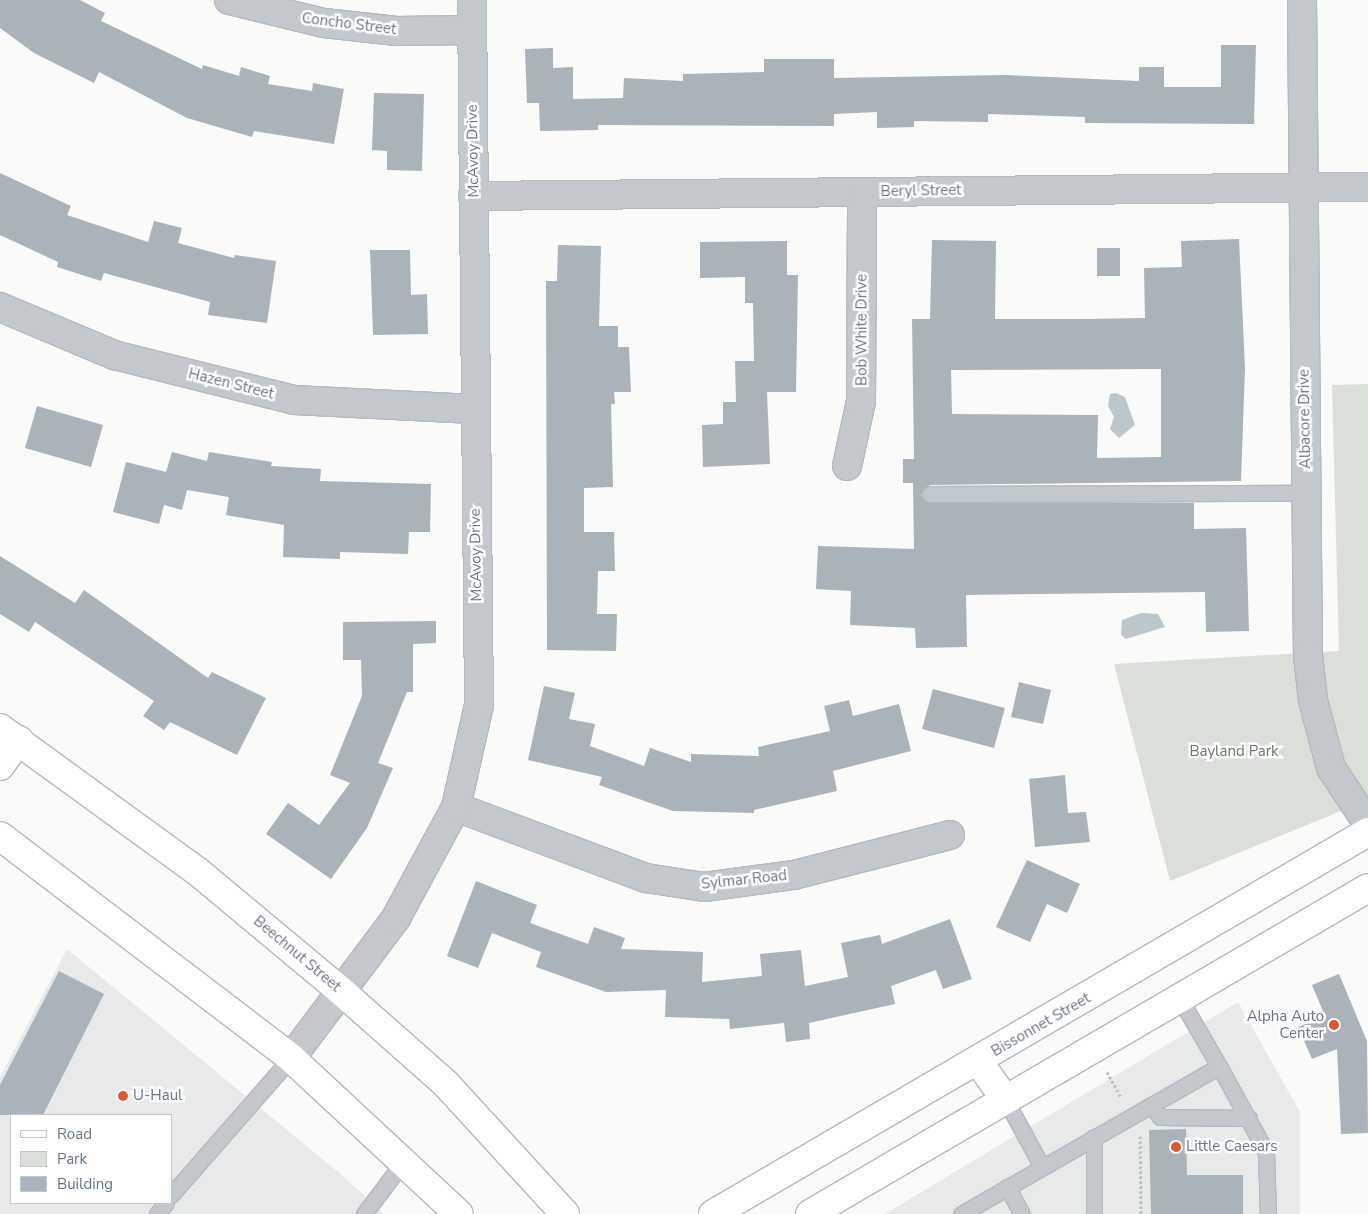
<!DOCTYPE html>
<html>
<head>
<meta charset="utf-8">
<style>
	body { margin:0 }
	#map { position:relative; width:1368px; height:1214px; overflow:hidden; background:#fafaf8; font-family:"Nunito Sans",sans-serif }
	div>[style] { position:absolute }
	.built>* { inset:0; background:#e8e9e9 }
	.green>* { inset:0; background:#dadfd7 }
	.water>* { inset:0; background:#bbc7cb }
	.building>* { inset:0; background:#aab3b9 }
	.path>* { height:3px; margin-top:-1.5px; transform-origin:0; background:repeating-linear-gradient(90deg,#bbbfc2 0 2.5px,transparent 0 5px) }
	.roads { filter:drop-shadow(1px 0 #b3babf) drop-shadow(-1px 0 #b3babf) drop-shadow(0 1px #b3babf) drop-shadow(0 -1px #b3babf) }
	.service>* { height:15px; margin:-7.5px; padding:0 7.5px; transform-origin:7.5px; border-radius:7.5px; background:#c3c8cc }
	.minor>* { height:28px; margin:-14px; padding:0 14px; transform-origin:14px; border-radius:14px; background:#c3c8cc }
	.secondary>* { height:28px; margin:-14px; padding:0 14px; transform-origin:14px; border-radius:14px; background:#fff }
	.dots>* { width:14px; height:14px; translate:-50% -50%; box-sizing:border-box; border:2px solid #fff; border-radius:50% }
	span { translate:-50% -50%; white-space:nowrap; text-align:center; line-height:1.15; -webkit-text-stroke:5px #fff; paint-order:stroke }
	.street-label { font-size:15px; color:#657683 }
	.park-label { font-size:15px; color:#687a64 }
	.poi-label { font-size:15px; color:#657683 }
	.right { translate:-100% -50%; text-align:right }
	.left { translate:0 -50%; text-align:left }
	.legend { position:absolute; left:10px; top:1114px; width:162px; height:90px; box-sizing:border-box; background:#fff; border:1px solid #c1c8cd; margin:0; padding:6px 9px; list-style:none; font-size:15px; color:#657683 }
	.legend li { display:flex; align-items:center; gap:10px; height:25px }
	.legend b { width:25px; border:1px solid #c1c8cd }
</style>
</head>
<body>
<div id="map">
	<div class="built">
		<i style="clip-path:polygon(evenodd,67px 949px,343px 1176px,384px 1214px,0 1214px,0 1077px,67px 949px,11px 1115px,171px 1115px,171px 1203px,11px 1203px,11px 1115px)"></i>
		<i style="clip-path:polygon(1238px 1002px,1300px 1112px,1300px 1214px,885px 1214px)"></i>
	</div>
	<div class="green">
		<i style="clip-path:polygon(1368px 384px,1368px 800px,1170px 881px,1114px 664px,1339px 651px,1332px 385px)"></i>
	</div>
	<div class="water">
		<i style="clip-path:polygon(1116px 393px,1125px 397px,1135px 425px,1119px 438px,1110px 429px,1114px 417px,1108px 406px,1110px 394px)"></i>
		<i style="clip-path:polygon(1141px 613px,1158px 614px,1165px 627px,1126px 639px,1121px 635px,1122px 620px)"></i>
	</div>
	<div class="building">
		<i style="clip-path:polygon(0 0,80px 0,105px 13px,101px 21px,202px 69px,203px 65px,239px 76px,241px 67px,270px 76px,268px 84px,312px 91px,313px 83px,344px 89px,334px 144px,254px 131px,252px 137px,187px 118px,99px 72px,94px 83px,34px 53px,0 28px)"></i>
		<i style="clip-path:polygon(1221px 45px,1256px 45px,1254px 124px,1085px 123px,1085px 117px,988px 114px,988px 122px,914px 121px,914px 127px,877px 128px,877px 112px,834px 114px,834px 126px,598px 125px,598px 130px,540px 131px,539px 103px,527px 103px,525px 49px,553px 48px,553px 68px,573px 67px,573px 99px,623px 98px,624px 78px,683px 81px,683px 74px,764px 72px,764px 59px,834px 59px,834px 78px,1005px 75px,1139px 81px,1139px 67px,1164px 67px,1164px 87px,1221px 87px)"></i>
		<i style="clip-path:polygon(374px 93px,424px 94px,422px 171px,387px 170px,387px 151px,372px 150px)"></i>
		<i style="clip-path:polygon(0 173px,71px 206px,67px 215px,148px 242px,154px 221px,182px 228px,178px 243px,234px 258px,235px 255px,276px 261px,267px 323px,208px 315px,210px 302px,104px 273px,101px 281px,57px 267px,58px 262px,0 235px)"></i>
		<i style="clip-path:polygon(evenodd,1239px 239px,1245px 368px,1241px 481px,930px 485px,921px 495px,930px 503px,1194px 503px,1194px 529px,1246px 528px,1249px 631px,1206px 632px,1205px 592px,966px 595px,967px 647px,916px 648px,915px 628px,850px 625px,851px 591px,816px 589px,818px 546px,914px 549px,913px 483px,903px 483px,903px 459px,914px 459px,912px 319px,930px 319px,932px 240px,996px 241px,995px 319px,1084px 319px,1145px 318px,1144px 268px,1182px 267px,1181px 241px,1239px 239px,1161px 369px,1161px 457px,1097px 458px,1098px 415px,952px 414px,951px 370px,1161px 369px)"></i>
		<i style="clip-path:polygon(787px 241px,787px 275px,798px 275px,796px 392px,767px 392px,770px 464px,703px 467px,702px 425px,723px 424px,723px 402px,736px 402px,735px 361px,754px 361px,753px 303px,745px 303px,745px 277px,700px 278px,700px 242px)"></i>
		<i style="clip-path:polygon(558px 245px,601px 246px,599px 326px,618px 326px,618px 347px,629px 347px,631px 392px,614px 392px,615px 404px,611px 404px,613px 487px,584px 488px,584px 532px,614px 532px,615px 571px,598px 571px,597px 614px,617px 614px,616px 651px,547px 650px,546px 281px,557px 281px)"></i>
		<i style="clip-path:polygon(1097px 248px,1120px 248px,1120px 276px,1097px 276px)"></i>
		<i style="clip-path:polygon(370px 250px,410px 250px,411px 295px,427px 294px,428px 334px,373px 335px)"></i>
		<i style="clip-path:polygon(37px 406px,103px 425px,91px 467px,25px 448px)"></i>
		<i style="clip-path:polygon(172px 452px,207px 461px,209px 452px,272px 462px,271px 466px,321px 469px,320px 481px,431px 484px,430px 532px,409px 532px,408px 554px,340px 552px,340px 559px,283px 557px,284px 525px,226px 515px,229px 497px,187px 490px,182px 510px,164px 505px,159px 524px,113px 512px,126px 462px,166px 472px)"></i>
		<i style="clip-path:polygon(0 556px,75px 603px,84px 590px,208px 678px,212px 672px,266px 698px,237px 755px,170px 722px,164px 730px,143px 716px,154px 701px,35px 622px,29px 632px,0 614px)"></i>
		<i style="clip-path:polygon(436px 621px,436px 643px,413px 644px,413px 692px,407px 692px,378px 763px,393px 768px,367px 828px,331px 879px,266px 834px,288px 803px,319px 825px,350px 783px,330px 775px,362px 696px,361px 660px,343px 660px,343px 622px)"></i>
		<i style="clip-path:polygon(1019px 682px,1051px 690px,1043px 724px,1011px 717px)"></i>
		<i style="clip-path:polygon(544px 686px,575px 693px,569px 719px,595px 724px,590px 746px,644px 766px,650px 748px,691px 762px,691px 754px,759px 756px,758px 747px,830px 731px,824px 706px,849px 700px,853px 716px,899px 704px,911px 751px,833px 771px,837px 791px,754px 810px,754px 813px,673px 811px,599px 785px,602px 777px,528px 760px)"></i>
		<i style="clip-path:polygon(933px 689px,1005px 708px,994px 748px,922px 729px)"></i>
		<i style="clip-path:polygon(1065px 775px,1068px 813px,1086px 812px,1090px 842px,1035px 847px,1029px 779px)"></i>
		<i style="clip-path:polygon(1027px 860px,1080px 884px,1067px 913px,1047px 904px,1030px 942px,996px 927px)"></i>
		<i style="clip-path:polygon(476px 881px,537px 905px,530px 923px,588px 944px,594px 927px,625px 938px,621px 949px,703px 952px,702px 982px,762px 976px,760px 954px,801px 950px,805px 986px,848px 977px,841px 943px,880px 935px,882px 944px,950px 919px,972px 979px,943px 989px,936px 970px,891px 986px,895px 1004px,809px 1023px,810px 1039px,786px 1042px,784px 1023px,730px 1029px,729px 1019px,665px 1017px,666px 990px,606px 992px,536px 967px,541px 952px,492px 933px,478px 968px,447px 956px)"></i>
		<i style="clip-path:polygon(59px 971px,104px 994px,43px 1115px,0 1115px,0 1085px)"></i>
		<i style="clip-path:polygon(1339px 974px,1367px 1041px,1368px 1133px,1341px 1134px,1337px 1049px,1312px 1059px,1298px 1027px,1325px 1016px,1312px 985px)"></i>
		<i style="clip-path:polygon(1186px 1129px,1187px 1175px,1243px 1175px,1243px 1214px,1151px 1214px,1149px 1130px)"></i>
	</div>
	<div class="path">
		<i style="left:1107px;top:1072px;width:29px;rotate:61deg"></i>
		<i style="left:1140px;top:1136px;width:78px;rotate:89.3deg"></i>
	</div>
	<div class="roads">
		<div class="service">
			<i style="left:930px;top:494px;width:376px;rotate:-0.2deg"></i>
			<i style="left:1219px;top:1066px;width:98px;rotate:61.3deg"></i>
			<i style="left:1266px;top:1152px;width:62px;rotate:88.2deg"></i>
			<i style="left:1005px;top:1099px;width:75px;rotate:61.4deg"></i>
			<i style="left:1151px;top:1105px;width:15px;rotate:53deg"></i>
			<i style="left:1160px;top:1117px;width:89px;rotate:0.6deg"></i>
			<i style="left:1007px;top:1187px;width:31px;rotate:61deg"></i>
			<i style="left:171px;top:1195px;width:182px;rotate:-48.8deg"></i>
			<i style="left:157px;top:1214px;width:14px;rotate:-51deg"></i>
			<i style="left:364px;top:1214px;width:65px;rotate:-53.1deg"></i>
			<i style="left:961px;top:1214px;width:297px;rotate:-29.8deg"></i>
			<i style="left:1219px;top:1066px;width:78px;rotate:-120.2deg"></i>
			<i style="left:1094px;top:1214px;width:77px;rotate:-90deg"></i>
		</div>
		<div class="minor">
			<i style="left:229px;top:0;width:98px;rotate:13.6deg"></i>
			<i style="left:324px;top:23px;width:73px;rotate:6.3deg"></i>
			<i style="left:397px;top:31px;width:75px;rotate:-0.8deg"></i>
			<i style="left:1302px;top:0;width:655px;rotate:89.48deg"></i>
			<i style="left:1308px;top:655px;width:45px;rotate:83.7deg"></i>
			<i style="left:1313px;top:700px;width:70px;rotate:75.2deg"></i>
			<i style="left:1331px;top:768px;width:67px;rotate:56.5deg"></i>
			<i style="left:473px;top:196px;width:895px;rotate:-0.58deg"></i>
			<i style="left:0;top:307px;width:124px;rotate:22.8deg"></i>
			<i style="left:114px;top:355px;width:186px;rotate:14deg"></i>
			<i style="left:294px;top:400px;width:180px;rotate:2.9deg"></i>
			<i style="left:847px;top:466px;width:66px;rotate:-77.8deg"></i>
			<i style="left:861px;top:401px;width:209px;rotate:-89.7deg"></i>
			<i style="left:456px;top:807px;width:203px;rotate:20.5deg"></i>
			<i style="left:646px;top:878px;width:59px;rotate:8.8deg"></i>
			<i style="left:704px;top:887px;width:91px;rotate:-7.6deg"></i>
			<i style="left:794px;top:875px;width:161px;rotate:-14.4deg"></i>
			<i style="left:291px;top:1058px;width:175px;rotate:-53.1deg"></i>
			<i style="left:396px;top:918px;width:126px;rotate:-61.6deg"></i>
			<i style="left:456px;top:807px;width:105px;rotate:-77.3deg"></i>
			<i style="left:479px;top:705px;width:705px;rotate:-90.57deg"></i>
		</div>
		<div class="secondary">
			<i style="left:0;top:728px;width:243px;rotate:36deg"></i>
			<i style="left:197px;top:871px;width:187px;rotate:39.8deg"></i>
			<i style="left:341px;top:991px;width:140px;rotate:41.5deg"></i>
			<i style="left:446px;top:1084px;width:176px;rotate:47.5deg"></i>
			<i style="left:0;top:766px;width:32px;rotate:-54deg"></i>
			<i style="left:0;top:836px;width:366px;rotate:37.3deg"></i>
			<i style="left:291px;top:1058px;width:229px;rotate:42.9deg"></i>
			<i style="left:978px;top:1061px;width:47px;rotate:54.6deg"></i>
			<i style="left:713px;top:1214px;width:758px;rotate:-30.25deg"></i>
			<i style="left:810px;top:1214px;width:646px;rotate:-30.29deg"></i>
		</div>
	</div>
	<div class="dots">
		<i style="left:1334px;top:1025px;background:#e4572e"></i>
		<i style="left:123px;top:1096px;background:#e4572e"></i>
		<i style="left:1176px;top:1147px;background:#e4572e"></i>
	</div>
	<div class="street-label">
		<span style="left:349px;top:24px;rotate:7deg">Concho Street</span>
		<span style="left:473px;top:151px;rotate:-91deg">McAvoy Drive</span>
		<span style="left:921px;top:191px;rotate:-1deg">Beryl Street</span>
		<span style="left:862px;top:330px;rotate:-90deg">Bob White Drive</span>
		<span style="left:231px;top:384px;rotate:14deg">Hazen Street</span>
		<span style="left:1305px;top:419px;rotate:-91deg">Albacore Drive</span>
		<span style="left:476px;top:555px;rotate:-91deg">McAvoy Drive</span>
		<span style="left:744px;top:880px;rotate:-6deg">Sylmar Road</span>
		<span style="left:297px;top:954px;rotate:40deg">Beechnut Street</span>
		<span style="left:1041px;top:1025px;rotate:-30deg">Bissonnet Street</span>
	</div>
	<div class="park-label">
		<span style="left:1234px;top:752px">Bayland Park</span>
	</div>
	<div class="poi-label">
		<span class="right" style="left:1324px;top:1025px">Alpha Auto<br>Center</span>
		<span class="left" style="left:133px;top:1096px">U-Haul</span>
		<span class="left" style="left:1186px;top:1147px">Little Caesars</span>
	</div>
	<ul class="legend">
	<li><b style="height:6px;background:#fff"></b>Road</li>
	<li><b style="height:14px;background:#dadfd7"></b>Park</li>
	<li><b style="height:14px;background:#aab3b9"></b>Building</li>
	</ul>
</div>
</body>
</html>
